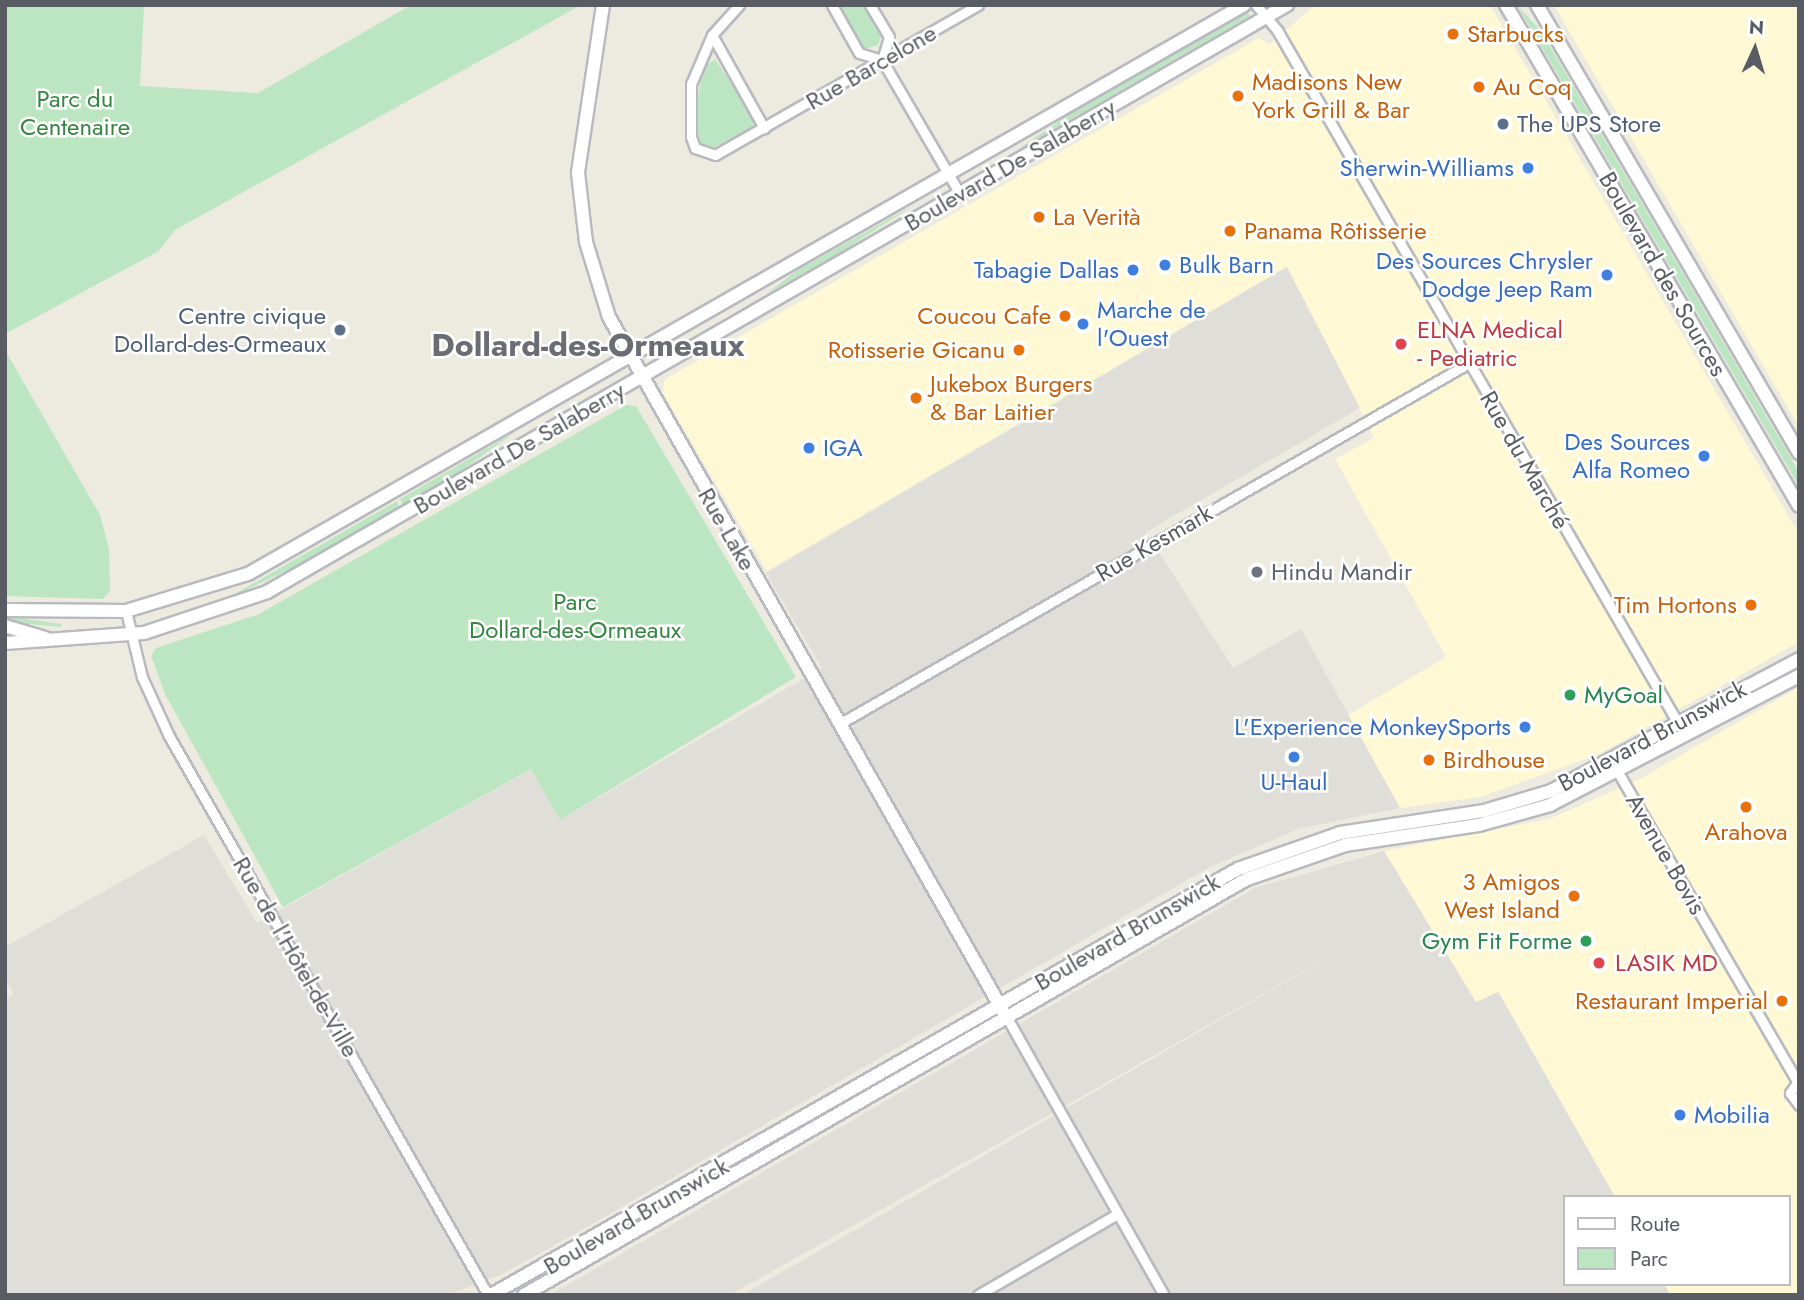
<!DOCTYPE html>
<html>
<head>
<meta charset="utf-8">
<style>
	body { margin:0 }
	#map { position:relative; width:1804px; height:1300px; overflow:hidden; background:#edebe0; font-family:Jost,sans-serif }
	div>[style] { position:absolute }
	.commercial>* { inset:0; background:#fef9d4 }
	.industrial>* { inset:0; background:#e0ded8 }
	.green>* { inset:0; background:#bce5c1 }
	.roads { filter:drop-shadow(2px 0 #b8bac0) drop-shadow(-2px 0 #b8bac0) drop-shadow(0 2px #b8bac0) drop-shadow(0 -2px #b8bac0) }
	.street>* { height:9px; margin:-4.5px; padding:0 4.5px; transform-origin:4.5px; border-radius:4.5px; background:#fff }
	.secondary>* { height:12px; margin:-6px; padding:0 6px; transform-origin:6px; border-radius:6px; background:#fff }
	.dots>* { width:19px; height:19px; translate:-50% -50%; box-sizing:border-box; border:4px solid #fff; border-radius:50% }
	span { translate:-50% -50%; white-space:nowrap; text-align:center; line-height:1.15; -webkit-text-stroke:5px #fff; paint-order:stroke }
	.food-label { font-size:24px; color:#c56008 }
	.left { translate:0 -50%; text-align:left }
	.right { translate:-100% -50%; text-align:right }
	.street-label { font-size:24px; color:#595c62 }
	.park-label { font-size:24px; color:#348641 }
	.service-label { font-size:24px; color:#4e5e75 }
	.shop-label { font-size:24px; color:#366cbe }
	.health-label { font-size:24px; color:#be3a42 }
	.worship-label { font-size:24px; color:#5b616d }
	.leisure-label { font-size:24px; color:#27864d }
	.district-label { font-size:32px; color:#6a6e74; font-weight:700 }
	.frame { position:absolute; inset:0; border:7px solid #595c62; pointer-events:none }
	.legend { position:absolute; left:1563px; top:1195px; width:228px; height:91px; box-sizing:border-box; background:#fff; border:2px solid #bdbec0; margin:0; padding:9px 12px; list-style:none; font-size:21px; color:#595c62 }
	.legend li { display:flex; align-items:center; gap:14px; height:35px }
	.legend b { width:35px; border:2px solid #bdbec0 }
	.north { position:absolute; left:1720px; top:14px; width:70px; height:70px; -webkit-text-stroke:5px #fff; paint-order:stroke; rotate:4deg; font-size:19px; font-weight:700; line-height:28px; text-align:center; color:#595c62 }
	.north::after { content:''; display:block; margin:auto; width:24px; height:32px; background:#595c62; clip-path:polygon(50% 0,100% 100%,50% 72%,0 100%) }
</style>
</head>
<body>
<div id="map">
	<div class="commercial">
		<i style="clip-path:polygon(1315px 5px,1490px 5px,1799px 534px,1799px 642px,1597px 755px,1480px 797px,1400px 808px,1348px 715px,1446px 657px,1335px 459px,1374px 438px,1286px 267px,767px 571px,663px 394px,664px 381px,674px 374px,1259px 38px,1270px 44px)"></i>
		<i style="clip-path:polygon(1554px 5px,1799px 5px,1799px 427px)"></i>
		<i style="clip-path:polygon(1799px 687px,1799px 1295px,1670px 1295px,1664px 1284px,1788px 1284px,1788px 1197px,1615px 1197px,1499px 992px,1476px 1003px,1384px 851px,1549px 819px,1638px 780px)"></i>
	</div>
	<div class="industrial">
		<i style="clip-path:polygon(1287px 267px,1360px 408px,1146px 532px,1233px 668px,1301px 629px,1400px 808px,1298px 829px,1208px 868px,587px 1227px,504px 1273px,448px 1295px,5px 1295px,5px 1000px,14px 994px,5px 978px,5px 947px,204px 835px,257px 923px,532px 769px,560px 820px,822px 668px,766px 573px)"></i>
		<i style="clip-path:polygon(1384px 851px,1476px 1002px,1498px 992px,1615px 1197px,1564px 1197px,1564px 1284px,1664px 1284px,1670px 1295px,742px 1295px,1371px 933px,730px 1295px,550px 1295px,1255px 888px)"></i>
	</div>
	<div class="green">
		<i style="clip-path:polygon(5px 5px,144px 5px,140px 86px,258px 93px,411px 5px,581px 5px,175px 230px,159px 251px,5px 334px)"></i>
		<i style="clip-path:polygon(840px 5px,863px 5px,881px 37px,878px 45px,864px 49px)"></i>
		<i style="clip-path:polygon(1517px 5px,1541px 31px,1674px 258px,1799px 472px,1799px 486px)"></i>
		<i style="clip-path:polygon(1247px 11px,1250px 16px,1015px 151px,1085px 104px)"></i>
		<i style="clip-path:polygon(715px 59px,755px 120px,751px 129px,712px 148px,699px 142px,694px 118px,703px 68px)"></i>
		<i style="clip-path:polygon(914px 205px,839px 253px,766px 294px,798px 270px)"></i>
		<i style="clip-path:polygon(5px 350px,100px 515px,109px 549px,110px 591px,103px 599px,5px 596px)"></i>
		<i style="clip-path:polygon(626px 405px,636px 406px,796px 677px,560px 820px,531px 769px,283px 907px,166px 696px,151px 656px,156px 648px,259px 614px)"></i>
		<i style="clip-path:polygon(517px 431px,463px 469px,403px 505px,400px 499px)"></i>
		<i style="clip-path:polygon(397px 501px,399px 507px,290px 569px,219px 603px)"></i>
		<i style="clip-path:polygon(5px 616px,61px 624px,61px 627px,5px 622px)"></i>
	</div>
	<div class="roads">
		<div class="street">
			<i style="left:739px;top:5px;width:40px;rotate:132deg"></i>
			<i style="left:712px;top:35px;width:53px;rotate:113.2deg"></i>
			<i style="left:691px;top:84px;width:53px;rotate:90deg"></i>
			<i style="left:691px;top:137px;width:12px;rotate:70deg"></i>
			<i style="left:695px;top:148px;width:21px;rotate:19deg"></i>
			<i style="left:715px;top:155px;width:303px;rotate:-29.7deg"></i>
			<i style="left:832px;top:5px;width:55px;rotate:60.6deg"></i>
			<i style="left:859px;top:53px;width:24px;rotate:17deg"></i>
			<i style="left:882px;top:60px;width:155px;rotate:59.8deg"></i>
			<i style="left:870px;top:5px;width:37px;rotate:59deg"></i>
			<i style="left:889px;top:37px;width:24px;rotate:107deg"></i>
			<i style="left:1256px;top:5px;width:33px;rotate:50deg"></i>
			<i style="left:1277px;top:30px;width:805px;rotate:59.96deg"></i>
			<i style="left:712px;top:35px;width:107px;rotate:60.8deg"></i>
			<i style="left:126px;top:611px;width:68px;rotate:76.4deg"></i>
			<i style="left:142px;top:677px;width:65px;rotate:65.4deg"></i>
			<i style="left:169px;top:736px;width:644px;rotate:60.29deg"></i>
			<i style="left:839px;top:724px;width:726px;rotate:-29.81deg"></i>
			<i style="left:1619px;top:774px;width:355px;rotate:59.9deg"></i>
			<i style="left:1006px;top:1016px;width:321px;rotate:60.5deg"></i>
			<i style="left:1799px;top:1080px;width:16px;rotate:125deg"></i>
			<i style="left:1790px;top:1093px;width:15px;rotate:53deg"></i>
			<i style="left:978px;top:1295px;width:161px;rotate:-30.2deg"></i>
		</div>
		<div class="secondary">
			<i style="left:603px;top:5px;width:170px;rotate:98.5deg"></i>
			<i style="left:578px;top:173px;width:69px;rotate:83.4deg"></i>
			<i style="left:586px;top:242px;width:78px;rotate:73deg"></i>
			<i style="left:609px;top:317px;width:800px;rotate:60.42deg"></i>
			<i style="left:1506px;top:5px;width:580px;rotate:59.68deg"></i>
			<i style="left:1537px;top:5px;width:519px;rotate:59.68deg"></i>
			<i style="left:5px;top:610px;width:121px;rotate:0.5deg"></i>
			<i style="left:126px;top:611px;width:127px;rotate:-16.9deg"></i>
			<i style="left:248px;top:574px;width:1147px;rotate:-29.74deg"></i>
			<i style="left:5px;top:626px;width:42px;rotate:16.7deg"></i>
			<i style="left:5px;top:643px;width:139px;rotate:-4.1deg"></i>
			<i style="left:144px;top:633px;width:130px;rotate:-18.4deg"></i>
			<i style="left:267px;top:592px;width:1177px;rotate:-29.92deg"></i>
			<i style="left:491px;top:1295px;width:860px;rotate:-29.7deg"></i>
			<i style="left:1238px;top:869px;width:108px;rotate:-19.4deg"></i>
			<i style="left:1340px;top:833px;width:146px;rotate:-8.7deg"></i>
			<i style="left:1484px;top:811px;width:70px;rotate:-16.6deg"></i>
			<i style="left:1551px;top:791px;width:281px;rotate:-28deg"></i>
			<i style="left:524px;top:1295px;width:834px;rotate:-29.92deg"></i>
			<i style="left:1247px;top:879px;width:104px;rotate:-19.1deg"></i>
			<i style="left:1345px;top:845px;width:135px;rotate:-8.5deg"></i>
			<i style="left:1479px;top:825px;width:74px;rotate:-15.7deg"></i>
			<i style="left:1550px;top:805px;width:280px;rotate:-27.4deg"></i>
		</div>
	</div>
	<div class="dots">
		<i style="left:1453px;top:34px;background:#e8710a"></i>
		<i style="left:1479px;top:87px;background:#e8710a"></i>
		<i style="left:1238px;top:96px;background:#e8710a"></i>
		<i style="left:1503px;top:124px;background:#5c6f8a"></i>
		<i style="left:1528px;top:168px;background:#3f7fe0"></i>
		<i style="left:1039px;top:217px;background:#e8710a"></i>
		<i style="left:1230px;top:231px;background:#e8710a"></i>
		<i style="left:1165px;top:265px;background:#3f7fe0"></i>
		<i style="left:1133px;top:270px;background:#3f7fe0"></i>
		<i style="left:1607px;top:275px;background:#3f7fe0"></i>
		<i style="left:1065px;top:316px;background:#e8710a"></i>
		<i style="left:1083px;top:324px;background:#3f7fe0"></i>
		<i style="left:340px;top:330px;background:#5c6f8a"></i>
		<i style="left:1401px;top:344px;background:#e0444e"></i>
		<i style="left:1019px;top:350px;background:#e8710a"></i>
		<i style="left:916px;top:398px;background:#e8710a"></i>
		<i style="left:809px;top:448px;background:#3f7fe0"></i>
		<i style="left:1704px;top:456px;background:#3f7fe0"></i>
		<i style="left:1257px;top:572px;background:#6b7280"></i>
		<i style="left:1751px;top:605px;background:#e8710a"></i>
		<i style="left:1570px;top:695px;background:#2e9e5b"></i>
		<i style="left:1525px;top:727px;background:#3f7fe0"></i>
		<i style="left:1294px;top:757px;background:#3f7fe0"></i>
		<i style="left:1429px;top:760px;background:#e8710a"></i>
		<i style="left:1746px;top:807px;background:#e8710a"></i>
		<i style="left:1574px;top:896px;background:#e8710a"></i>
		<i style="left:1586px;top:941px;background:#2e9e5b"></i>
		<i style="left:1599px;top:963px;background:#e0444e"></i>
		<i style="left:1782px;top:1001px;background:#e8710a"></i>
		<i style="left:1680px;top:1115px;background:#3f7fe0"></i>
	</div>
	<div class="food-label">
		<span class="left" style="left:1467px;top:34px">Starbucks</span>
		<span class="left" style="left:1252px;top:96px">Madisons New<br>York Grill &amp; Bar</span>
		<span class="left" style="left:1493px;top:87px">Au Coq</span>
		<span class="left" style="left:1053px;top:217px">La Verità</span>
		<span class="left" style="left:1244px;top:231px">Panama Rôtisserie</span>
		<span class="right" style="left:1051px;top:316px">Coucou Cafe</span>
		<span class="right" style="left:1005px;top:350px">Rotisserie Gicanu</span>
		<span class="left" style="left:930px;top:398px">Jukebox Burgers<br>&amp; Bar Laitier</span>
		<span class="right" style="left:1737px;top:605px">Tim Hortons</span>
		<span class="left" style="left:1443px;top:760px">Birdhouse</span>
		<span style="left:1746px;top:832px">Arahova</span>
		<span class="right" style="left:1560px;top:896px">3 Amigos<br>West Island</span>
		<span class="right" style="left:1768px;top:1001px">Restaurant Imperial</span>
	</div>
	<div class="street-label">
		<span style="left:871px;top:67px;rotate:-30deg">Rue Barcelone</span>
		<span style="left:1010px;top:165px;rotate:-30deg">Boulevard De Salaberry</span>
		<span style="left:1663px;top:274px;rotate:60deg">Boulevard des Sources</span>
		<span style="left:519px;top:448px;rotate:-30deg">Boulevard De Salaberry</span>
		<span style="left:1525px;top:460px;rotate:60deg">Rue du Marché</span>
		<span style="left:727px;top:529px;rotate:60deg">Rue Lake</span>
		<span style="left:1154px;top:543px;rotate:-30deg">Rue Kesmark</span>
		<span style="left:1652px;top:736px;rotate:-28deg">Boulevard Brunswick</span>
		<span style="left:1666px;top:854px;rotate:60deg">Avenue Bovis</span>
		<span style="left:1127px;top:932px;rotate:-30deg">Boulevard Brunswick</span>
		<span style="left:296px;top:957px;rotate:60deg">Rue de l'Hôtel-de-Ville</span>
		<span style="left:636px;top:1216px;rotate:-30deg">Boulevard Brunswick</span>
	</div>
	<div class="park-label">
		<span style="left:75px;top:113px">Parc du<br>Centenaire</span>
		<span style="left:575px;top:616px">Parc<br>Dollard-des-Ormeaux</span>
	</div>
	<div class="service-label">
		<span class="left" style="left:1517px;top:124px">The UPS Store</span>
		<span class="right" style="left:326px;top:330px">Centre civique<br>Dollard-des-Ormeaux</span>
	</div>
	<div class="shop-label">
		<span class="right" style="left:1514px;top:168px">Sherwin-Williams</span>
		<span class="right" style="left:1593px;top:275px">Des Sources Chrysler<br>Dodge Jeep Ram</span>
		<span class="left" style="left:1179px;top:265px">Bulk Barn</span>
		<span class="right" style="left:1119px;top:270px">Tabagie Dallas</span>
		<span class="left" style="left:1097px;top:324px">Marche de<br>l'Ouest</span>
		<span class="right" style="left:1690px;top:456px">Des Sources<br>Alfa Romeo</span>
		<span class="left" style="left:823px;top:448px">IGA</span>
		<span class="right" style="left:1511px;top:727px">L'Experience MonkeySports</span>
		<span style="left:1294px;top:782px">U-Haul</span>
		<span class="left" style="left:1694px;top:1115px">Mobilia</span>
	</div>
	<div class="health-label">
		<span class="left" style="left:1417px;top:344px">ELNA Medical<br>- Pediatric</span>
		<span class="left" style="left:1615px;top:963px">LASIK MD</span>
	</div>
	<div class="worship-label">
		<span class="left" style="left:1271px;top:572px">Hindu Mandir</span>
	</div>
	<div class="leisure-label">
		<span class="left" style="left:1584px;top:695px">MyGoal</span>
		<span class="right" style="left:1572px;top:941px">Gym Fit Forme</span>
	</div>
	<div class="district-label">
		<span style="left:588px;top:345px">Dollard-des-Ormeaux</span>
	</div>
	<div class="frame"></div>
	<ul class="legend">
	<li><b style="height:9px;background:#fff"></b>Route</li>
	<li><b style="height:19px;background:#bce5c1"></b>Parc</li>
	</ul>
	<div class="north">N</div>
</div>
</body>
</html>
